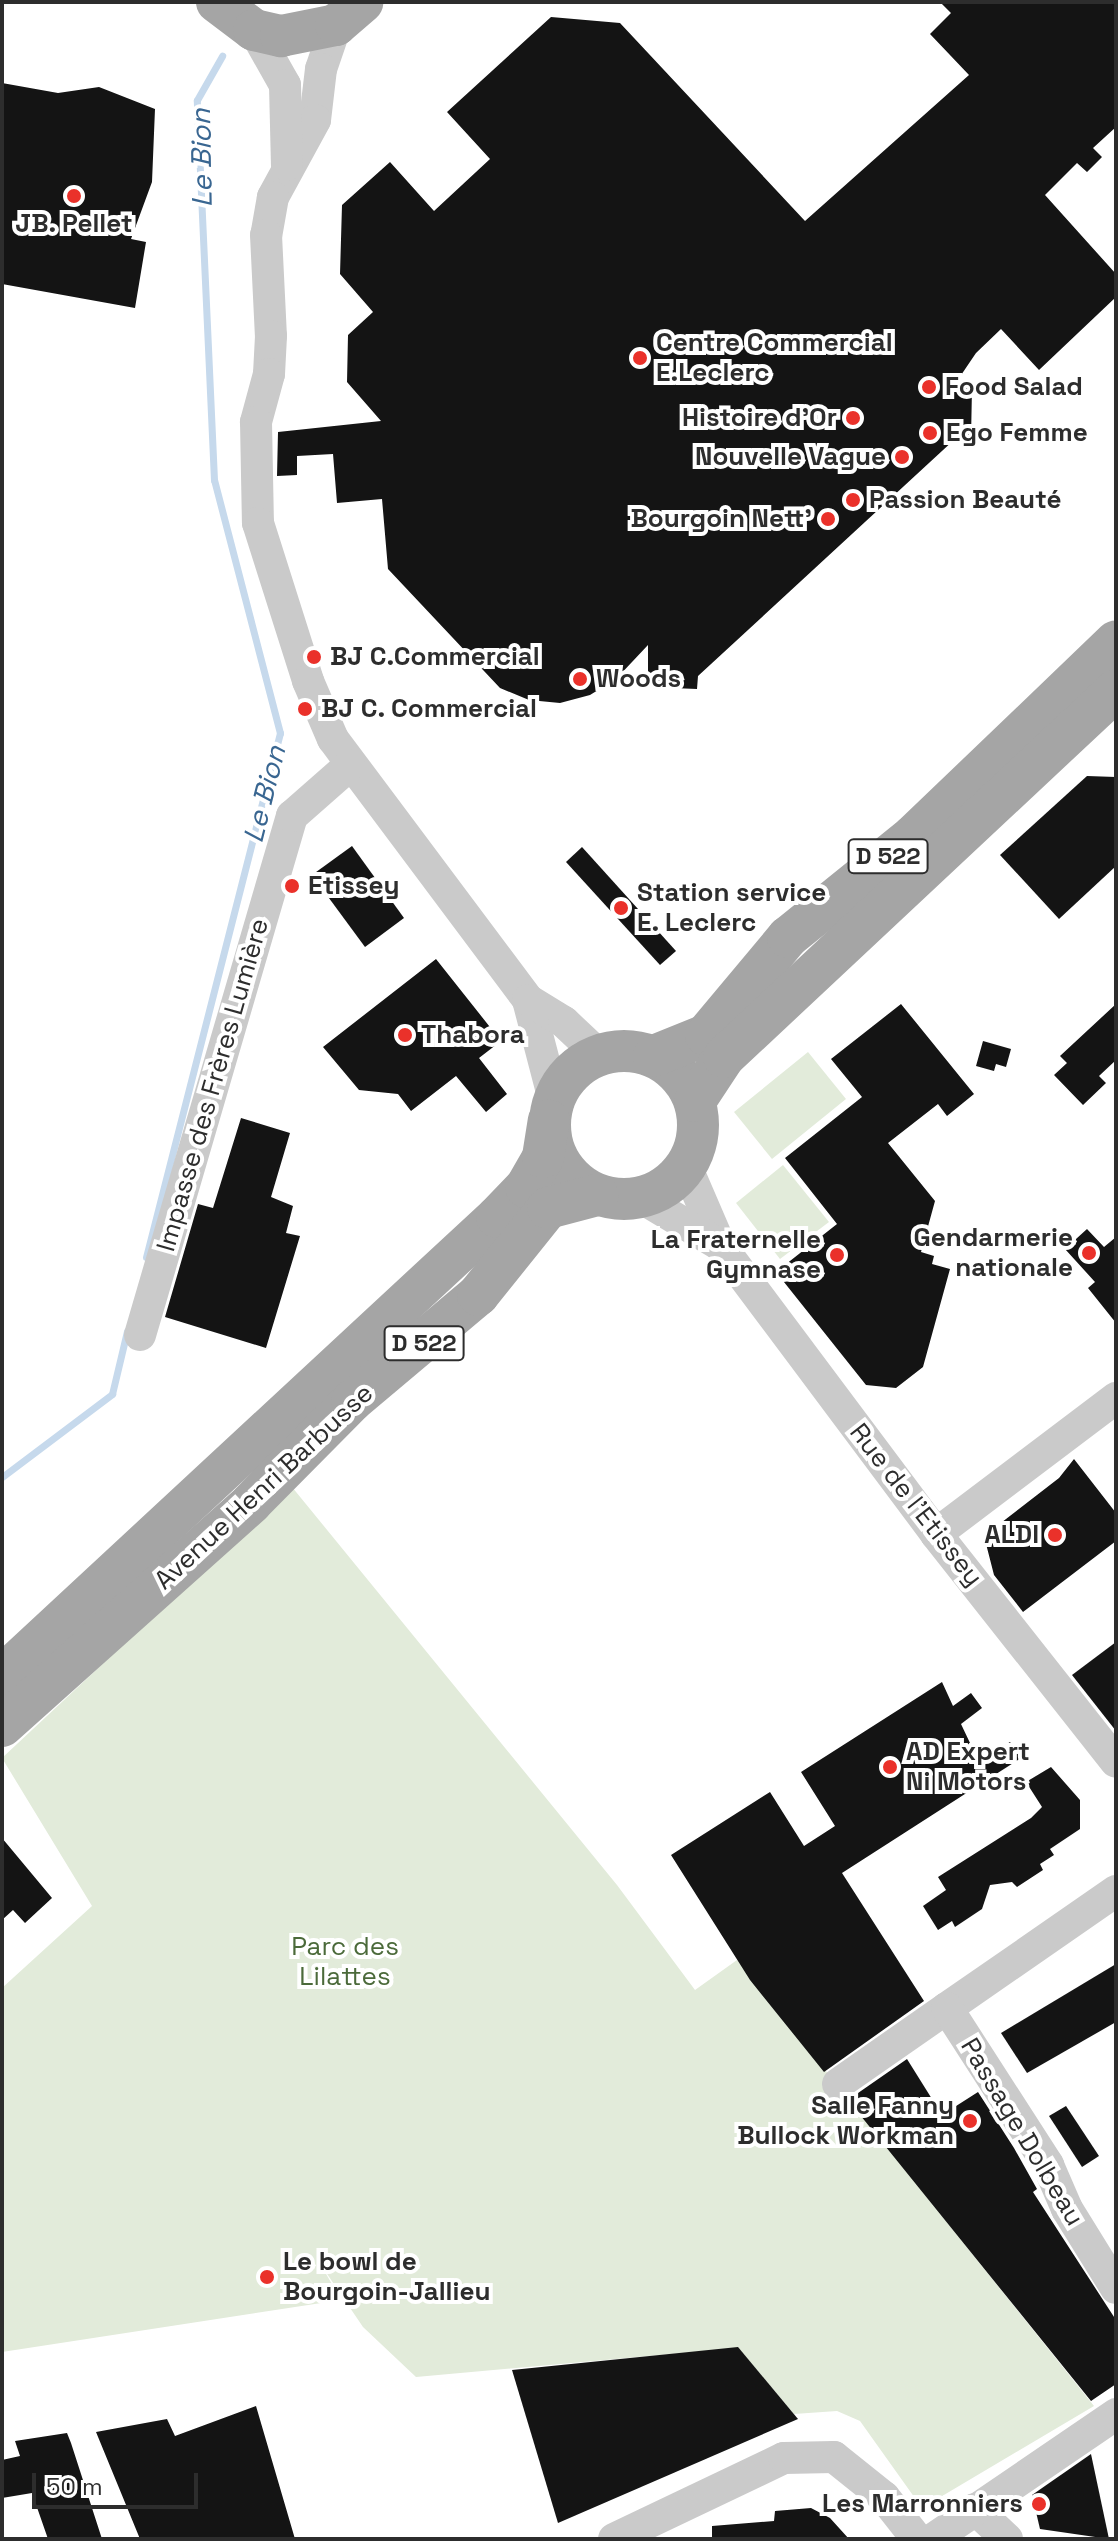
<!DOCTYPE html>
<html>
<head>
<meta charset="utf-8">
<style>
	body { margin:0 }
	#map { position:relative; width:1118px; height:2541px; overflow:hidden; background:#fff; font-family:"Space Grotesk",sans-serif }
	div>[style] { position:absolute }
	.green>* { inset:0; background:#e2ebda }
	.stream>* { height:7px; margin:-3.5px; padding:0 3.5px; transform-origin:3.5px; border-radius:3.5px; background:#c6d9ec }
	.building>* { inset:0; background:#141414 }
	.minor>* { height:32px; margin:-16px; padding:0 16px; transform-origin:16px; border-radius:16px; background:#cacaca }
	.major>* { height:42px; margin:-21px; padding:0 21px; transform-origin:21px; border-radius:21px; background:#a5a5a5 }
	.major>.ring { margin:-21px; padding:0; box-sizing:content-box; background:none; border:42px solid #a5a5a5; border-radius:50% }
	.dots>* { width:22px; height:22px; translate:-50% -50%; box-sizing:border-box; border:4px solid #fff; border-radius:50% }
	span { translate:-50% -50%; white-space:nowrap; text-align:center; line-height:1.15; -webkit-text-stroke:8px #fff; paint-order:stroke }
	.shield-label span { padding:2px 6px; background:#fff; border:2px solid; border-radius:6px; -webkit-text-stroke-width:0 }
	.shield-label { font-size:24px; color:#2d2d2d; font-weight:700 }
	.poi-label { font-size:26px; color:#2d2d2d; font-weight:700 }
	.left { translate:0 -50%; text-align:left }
	.right { translate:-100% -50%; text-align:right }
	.street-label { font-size:26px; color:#2d2d2d }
	.park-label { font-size:26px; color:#4b6a3a }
	.water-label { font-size:28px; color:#396691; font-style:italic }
	.frame { position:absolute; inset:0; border:4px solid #2d2d2d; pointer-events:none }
	.scale { position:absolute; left:32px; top:2473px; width:166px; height:36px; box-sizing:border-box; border:4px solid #2d2d2d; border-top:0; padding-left:10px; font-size:24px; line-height:28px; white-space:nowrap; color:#2d2d2d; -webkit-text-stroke:6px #fff; paint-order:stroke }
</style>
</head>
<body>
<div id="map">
	<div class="green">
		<i style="clip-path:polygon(808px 1052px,846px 1099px,772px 1159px,734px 1112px)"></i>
		<i style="clip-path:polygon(783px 1165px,829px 1222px,780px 1259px,736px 1203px)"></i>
		<i style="clip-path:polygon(292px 1487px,617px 1885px,695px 1990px,737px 1960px,1094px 2406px,922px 2508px,860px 2421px,837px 2411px,794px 2414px,738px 2348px,416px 2377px,363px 2327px,321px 2265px,341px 2300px,2px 2352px,2px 1988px,92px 1906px,2px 1758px)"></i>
	</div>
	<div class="stream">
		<i style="left:146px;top:1257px;width:541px;rotate:-75.66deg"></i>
		<i style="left:280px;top:733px;width:261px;rotate:-104.6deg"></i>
		<i style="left:214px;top:480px;width:380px;rotate:-92.6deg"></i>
		<i style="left:197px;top:100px;width:51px;rotate:-60.4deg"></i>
		<i style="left:2px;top:1477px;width:138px;rotate:-37deg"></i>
		<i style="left:112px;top:1394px;width:65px;rotate:-76.6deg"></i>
	</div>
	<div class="building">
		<i style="clip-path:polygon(940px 2px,1116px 2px,1116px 127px,1093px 148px,1102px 157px,1087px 172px,1077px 163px,1045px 195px,1116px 274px,1116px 297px,1039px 370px,1001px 329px,976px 353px,953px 387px,972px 388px,971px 439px,955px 439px,698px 676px,697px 689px,648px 687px,648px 645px,616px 679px,590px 695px,560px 703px,529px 700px,500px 688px,388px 569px,382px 499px,337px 503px,333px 454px,297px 456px,297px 475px,277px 476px,278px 432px,381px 421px,347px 382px,348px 335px,373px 312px,340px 274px,342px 205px,390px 162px,434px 211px,490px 159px,447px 112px,551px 17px,620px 23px,805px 221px,969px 75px,930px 34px,951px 13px)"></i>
		<i style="clip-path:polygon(2px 83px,58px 93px,99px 87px,155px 109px,152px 182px,131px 239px,146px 242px,135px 308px,2px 284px)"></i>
		<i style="clip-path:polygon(1087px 776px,1116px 777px,1116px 866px,1059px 919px,1000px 855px)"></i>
		<i style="clip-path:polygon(352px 846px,404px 918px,365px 947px,312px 875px)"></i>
		<i style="clip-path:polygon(582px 847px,676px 951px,660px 965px,566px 862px)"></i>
		<i style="clip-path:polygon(436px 959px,501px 1041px,479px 1058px,507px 1094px,486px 1112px,456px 1076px,411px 1111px,398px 1094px,359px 1090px,323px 1047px)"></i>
		<i style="clip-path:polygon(901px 1004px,974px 1094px,947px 1116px,938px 1104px,888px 1143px,935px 1201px,921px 1252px,934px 1256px,932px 1264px,950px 1269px,923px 1367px,896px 1388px,866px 1385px,776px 1272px,837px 1224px,785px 1158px,862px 1097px,831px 1059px)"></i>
		<i style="clip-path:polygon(1116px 1004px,1116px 1060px,1099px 1076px,1106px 1083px,1083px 1105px,1054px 1075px,1067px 1063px,1060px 1056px)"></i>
		<i style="clip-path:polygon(983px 1041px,1011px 1049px,1006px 1067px,996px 1064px,994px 1071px,976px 1066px)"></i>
		<i style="clip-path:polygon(241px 1118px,290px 1133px,271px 1197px,293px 1206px,286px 1233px,300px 1236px,266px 1348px,165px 1317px,198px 1204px,213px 1208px)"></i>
		<i style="clip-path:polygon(1087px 1229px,1104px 1247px,1116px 1237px,1116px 1323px,1088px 1288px,1095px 1282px,1065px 1249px)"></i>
		<i style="clip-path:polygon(1074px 1459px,1116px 1513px,1116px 1541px,1023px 1612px,994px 1575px,984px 1536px,1059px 1478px)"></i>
		<i style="clip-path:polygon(1116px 1642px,1116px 1731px,1072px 1675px)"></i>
		<i style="clip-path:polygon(942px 1682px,953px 1706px,971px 1693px,982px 1708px,961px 1724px,979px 1762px,1010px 1742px,1021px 1758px,842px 1873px,924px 2001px,824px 2072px,750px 1980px,671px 1855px,770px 1792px,804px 1846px,835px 1826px,801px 1772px)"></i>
		<i style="clip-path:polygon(1051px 1767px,1080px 1800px,1080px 1829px,1050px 1849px,1054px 1855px,1040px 1864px,1043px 1870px,1017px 1887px,1012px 1882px,990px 1885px,982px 1909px,955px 1927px,952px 1921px,938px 1930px,923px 1906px,946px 1890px,938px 1877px,1031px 1818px,1042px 1807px,1026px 1782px)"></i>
		<i style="clip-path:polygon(2px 1838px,52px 1898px,25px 1923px,13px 1910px,2px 1920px)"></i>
		<i style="clip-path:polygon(1116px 1964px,1116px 2022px,1027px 2073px,1001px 2033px)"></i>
		<i style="clip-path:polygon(907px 2059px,942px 2115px,978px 2092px,1014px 2148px,1037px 2189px,1033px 2192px,1116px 2320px,1116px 2384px,1091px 2401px,848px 2100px)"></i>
		<i style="clip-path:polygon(1066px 2106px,1099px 2156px,1082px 2167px,1049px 2116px)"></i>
		<i style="clip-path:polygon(738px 2347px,798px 2419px,558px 2523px,512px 2370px)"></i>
		<i style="clip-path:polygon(256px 2406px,295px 2539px,140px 2539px,96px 2432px,167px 2419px,175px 2436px)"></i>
		<i style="clip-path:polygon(67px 2433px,71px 2443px,102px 2539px,48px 2539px,32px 2493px,2px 2498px,2px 2460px,20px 2456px,15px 2441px)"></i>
		<i style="clip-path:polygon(1091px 2454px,1109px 2539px,1040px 2529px,1032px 2495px)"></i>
		<i style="clip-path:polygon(811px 2508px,830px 2518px,849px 2539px,712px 2539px,712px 2526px,774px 2521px,775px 2511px)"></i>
	</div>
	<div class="minor">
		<i style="left:336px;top:25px;width:46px;rotate:108.8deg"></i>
		<i style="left:321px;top:69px;width:51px;rotate:96.7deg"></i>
		<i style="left:315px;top:120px;width:88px;rotate:118.6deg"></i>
		<i style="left:273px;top:197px;width:39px;rotate:100deg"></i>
		<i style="left:266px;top:235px;width:101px;rotate:87.2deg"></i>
		<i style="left:271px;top:336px;width:38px;rotate:93deg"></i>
		<i style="left:269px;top:374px;width:50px;rotate:105.2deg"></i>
		<i style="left:256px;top:422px;width:101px;rotate:88.9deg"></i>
		<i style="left:258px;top:523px;width:166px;rotate:72.4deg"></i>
		<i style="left:308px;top:681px;width:63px;rotate:66.7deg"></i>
		<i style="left:333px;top:739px;width:326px;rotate:53.2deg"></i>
		<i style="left:528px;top:1000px;width:103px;rotate:75.4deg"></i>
		<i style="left:254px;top:30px;width:63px;rotate:60.6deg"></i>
		<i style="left:285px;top:85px;width:80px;rotate:88.6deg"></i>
		<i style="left:528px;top:1000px;width:42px;rotate:31.4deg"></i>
		<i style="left:564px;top:1022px;width:47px;rotate:43.3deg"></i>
		<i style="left:686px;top:1166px;width:86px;rotate:66.7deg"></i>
		<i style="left:720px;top:1245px;width:361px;rotate:53.2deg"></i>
		<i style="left:936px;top:1534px;width:290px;rotate:51.7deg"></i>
		<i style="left:640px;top:1197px;width:93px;rotate:31deg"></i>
		<i style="left:140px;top:1335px;width:541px;rotate:-73.68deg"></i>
		<i style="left:292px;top:816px;width:76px;rotate:-41.3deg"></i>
		<i style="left:936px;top:1534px;width:226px;rotate:-37.1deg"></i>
		<i style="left:947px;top:2008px;width:206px;rotate:-34.7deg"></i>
		<i style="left:838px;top:2084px;width:133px;rotate:-34.9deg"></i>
		<i style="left:947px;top:2008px;width:187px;rotate:57.2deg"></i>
		<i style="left:1048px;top:2165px;width:48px;rotate:66.6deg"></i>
		<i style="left:1067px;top:2209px;width:93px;rotate:58.2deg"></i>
		<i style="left:975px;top:2509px;width:44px;rotate:43.2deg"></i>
		<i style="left:614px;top:2539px;width:188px;rotate:-25.5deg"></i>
		<i style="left:784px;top:2458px;width:50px;rotate:-1.1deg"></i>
		<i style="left:834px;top:2457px;width:64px;rotate:38.7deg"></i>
		<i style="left:884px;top:2497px;width:53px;rotate:51.8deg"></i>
		<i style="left:933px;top:2539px;width:222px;rotate:-34.3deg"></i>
	</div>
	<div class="major">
		<i style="left:217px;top:2px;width:46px;rotate:37.1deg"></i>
		<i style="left:254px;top:30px;width:28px;rotate:13deg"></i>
		<i style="left:281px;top:36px;width:56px;rotate:-11.3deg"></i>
		<i style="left:336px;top:25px;width:35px;rotate:-41deg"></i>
		<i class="ring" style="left:550px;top:1051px;width:106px;height:106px"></i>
		<i style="left:654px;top:1056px;width:56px;rotate:-22deg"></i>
		<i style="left:706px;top:1035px;width:128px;rotate:-50.1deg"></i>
		<i style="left:788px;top:937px;width:161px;rotate:-38.9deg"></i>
		<i style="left:913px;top:836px;width:281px;rotate:-43.8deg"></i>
		<i style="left:695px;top:1101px;width:53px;rotate:-56.6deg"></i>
		<i style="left:724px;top:1057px;width:537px;rotate:-43.11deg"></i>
		<i style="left:2px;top:1676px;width:675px;rotate:-42.84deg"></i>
		<i style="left:497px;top:1217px;width:42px;rotate:-46deg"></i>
		<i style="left:526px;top:1187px;width:34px;rotate:-60deg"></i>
		<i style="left:543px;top:1157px;width:37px;rotate:-81deg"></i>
		<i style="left:2px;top:1726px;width:334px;rotate:-41.8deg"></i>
		<i style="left:251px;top:1503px;width:144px;rotate:-45.3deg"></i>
		<i style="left:352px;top:1401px;width:165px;rotate:-40.1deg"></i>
		<i style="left:478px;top:1295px;width:112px;rotate:-51.2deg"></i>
		<i style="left:548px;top:1208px;width:51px;rotate:-14.9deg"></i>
	</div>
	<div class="dots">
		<i style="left:74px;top:196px;background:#ea312a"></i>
		<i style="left:640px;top:358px;background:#ea312a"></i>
		<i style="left:929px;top:387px;background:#ea312a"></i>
		<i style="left:853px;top:418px;background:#ea312a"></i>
		<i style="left:930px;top:433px;background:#ea312a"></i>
		<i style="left:902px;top:457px;background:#ea312a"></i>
		<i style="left:853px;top:500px;background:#ea312a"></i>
		<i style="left:828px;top:519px;background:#ea312a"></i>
		<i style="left:314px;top:657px;background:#ea312a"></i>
		<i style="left:580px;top:679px;background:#ea312a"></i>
		<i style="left:305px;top:709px;background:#ea312a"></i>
		<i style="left:292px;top:886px;background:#ea312a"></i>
		<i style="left:621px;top:908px;background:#ea312a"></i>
		<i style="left:405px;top:1035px;background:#ea312a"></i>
		<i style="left:1089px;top:1253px;background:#ea312a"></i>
		<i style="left:837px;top:1255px;background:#ea312a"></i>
		<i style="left:1055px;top:1535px;background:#ea312a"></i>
		<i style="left:890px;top:1767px;background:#ea312a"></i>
		<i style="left:970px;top:2121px;background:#ea312a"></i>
		<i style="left:267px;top:2277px;background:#ea312a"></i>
		<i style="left:1039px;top:2504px;background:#ea312a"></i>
	</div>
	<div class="shield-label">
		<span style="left:888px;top:856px">D 522</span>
		<span style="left:424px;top:1343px">D 522</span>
	</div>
	<div class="poi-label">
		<span style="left:74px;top:224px">JB. Pellet</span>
		<span class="left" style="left:656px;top:358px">Centre Commercial<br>E.Leclerc</span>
		<span class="left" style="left:945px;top:387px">Food Salad</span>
		<span class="right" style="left:837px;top:418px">Histoire d'Or</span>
		<span class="left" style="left:946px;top:433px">Ego Femme</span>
		<span class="right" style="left:886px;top:457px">Nouvelle Vague</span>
		<span class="left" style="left:869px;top:500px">Passion Beauté</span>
		<span class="right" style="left:812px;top:519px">Bourgoin Nett'</span>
		<span class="left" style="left:330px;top:657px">BJ C.Commercial</span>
		<span class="left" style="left:596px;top:679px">Woods</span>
		<span class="left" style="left:321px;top:709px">BJ C. Commercial</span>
		<span class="left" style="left:308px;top:886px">Etissey</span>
		<span class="left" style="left:637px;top:908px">Station service<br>E. Leclerc</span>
		<span class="left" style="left:421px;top:1035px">Thabora</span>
		<span class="right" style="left:1073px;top:1253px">Gendarmerie<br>nationale</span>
		<span class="right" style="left:821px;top:1255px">La Fraternelle<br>Gymnase</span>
		<span class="right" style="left:1039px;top:1535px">ALDI</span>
		<span class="left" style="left:906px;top:1767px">AD Expert<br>Ni Motors</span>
		<span class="right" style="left:954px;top:2121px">Salle Fanny<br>Bullock Workman</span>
		<span class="left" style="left:283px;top:2277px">Le bowl de<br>Bourgoin-Jallieu</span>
		<span class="right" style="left:1023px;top:2504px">Les Marronniers</span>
	</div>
	<div class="street-label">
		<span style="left:213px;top:1085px;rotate:-74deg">Impasse des Frères Lumière</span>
		<span style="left:264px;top:1487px;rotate:-43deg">Avenue Henri Barbusse</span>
		<span style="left:916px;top:1505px;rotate:52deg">Rue de l'Etissey</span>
		<span style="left:1022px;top:2132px;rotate:59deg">Passage Dolbeau</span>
	</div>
	<div class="park-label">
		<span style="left:345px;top:1962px">Parc des<br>Lilattes</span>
	</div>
	<div class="water-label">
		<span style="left:201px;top:158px;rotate:-91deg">Le Bion</span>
		<span style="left:264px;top:794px;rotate:-76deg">Le Bion</span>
	</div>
	<div class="frame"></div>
	<div class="scale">50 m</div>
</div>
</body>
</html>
